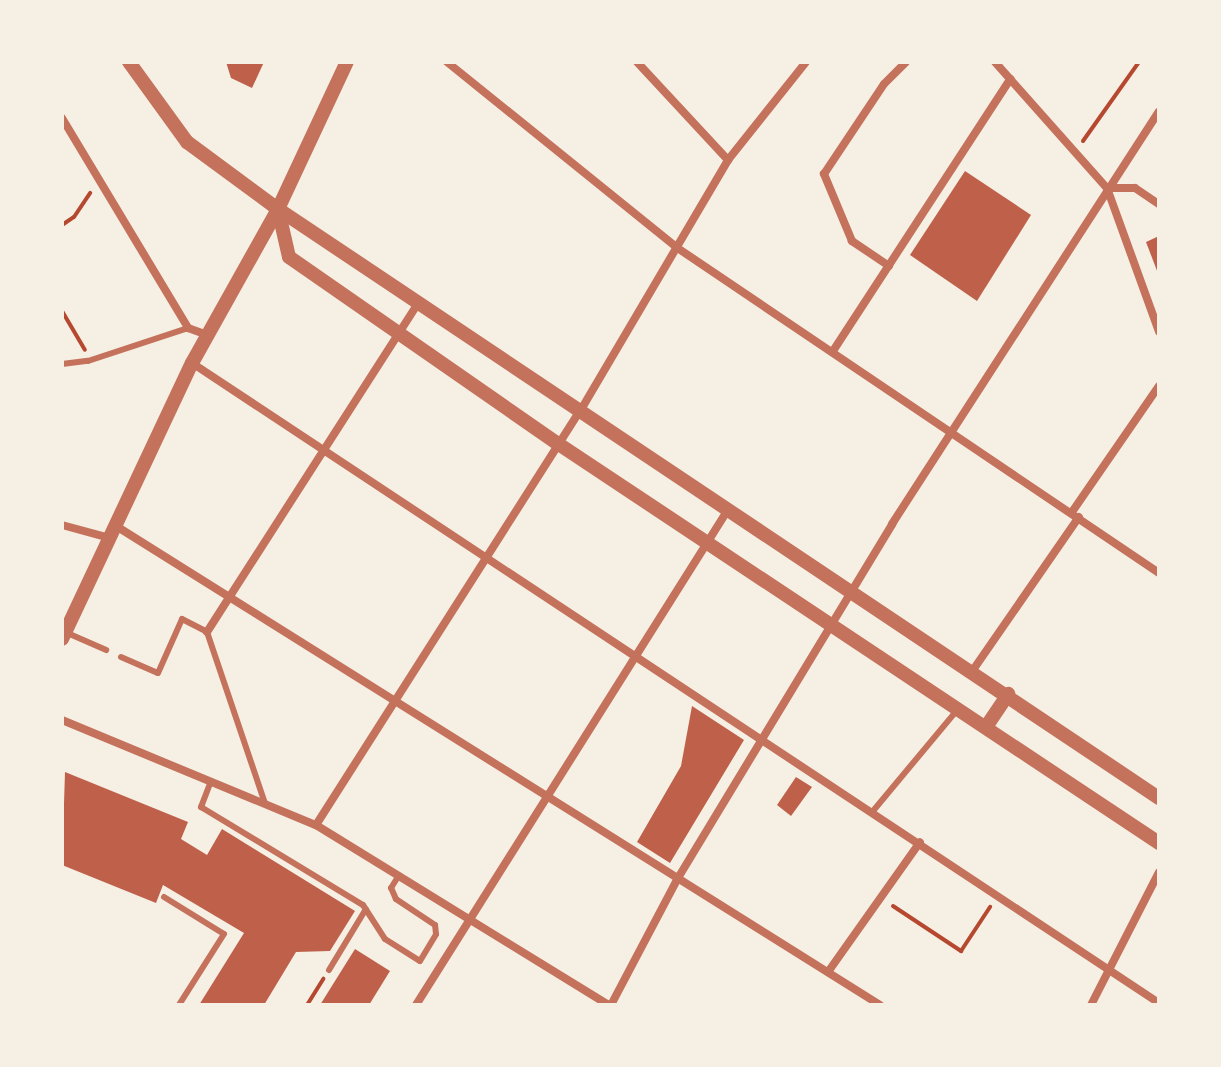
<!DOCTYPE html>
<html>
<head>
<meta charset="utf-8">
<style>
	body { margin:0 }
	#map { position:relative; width:1221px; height:1067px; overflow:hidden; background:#f6efe4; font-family:Manrope,sans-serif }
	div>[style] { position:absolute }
	.building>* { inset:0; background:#bf614a }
	.path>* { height:4px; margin:-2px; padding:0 2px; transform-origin:2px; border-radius:2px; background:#b5482f }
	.service>* { height:6px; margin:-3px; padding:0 3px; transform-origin:3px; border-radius:3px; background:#c5725c }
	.minor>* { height:8px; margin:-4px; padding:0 4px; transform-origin:4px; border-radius:4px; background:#c5725c }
	.tertiary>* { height:14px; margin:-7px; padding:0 7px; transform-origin:7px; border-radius:7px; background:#c5725c }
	span { translate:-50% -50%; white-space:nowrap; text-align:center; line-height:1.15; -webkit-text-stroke:8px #f6efe4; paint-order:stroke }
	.frame { position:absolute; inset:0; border:64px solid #f6efe4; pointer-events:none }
</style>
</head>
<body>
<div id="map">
	<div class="building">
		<i style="clip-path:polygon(226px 62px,264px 62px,252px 88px,231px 78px)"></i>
		<i style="clip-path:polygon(965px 171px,1031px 215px,977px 301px,910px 255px)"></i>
		<i style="clip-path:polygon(1159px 236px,1159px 276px,1146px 242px)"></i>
		<i style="clip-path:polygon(692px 706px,744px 740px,670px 863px,637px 842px,681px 766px)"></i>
		<i style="clip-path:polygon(65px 772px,188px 822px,181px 839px,207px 855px,222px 829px,355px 911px,330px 951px,296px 952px,264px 1005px,199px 1005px,244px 933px,163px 885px,156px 903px,62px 865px)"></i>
		<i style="clip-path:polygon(796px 777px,812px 787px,791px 816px,777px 805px)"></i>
		<i style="clip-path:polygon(355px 949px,390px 971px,369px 1005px,320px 1005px)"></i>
	</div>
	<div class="path">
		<i style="left:1083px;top:141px;width:97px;rotate:-54.7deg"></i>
		<i style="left:62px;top:225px;width:14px;rotate:-34deg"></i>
		<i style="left:74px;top:217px;width:29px;rotate:-56deg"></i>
		<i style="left:62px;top:311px;width:45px;rotate:59.5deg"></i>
		<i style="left:893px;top:906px;width:82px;rotate:33.5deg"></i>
		<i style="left:961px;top:951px;width:53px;rotate:-56.6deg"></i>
		<i style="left:307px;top:1005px;width:31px;rotate:-58deg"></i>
	</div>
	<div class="service">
		<i style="left:62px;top:364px;width:26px;rotate:-7deg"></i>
		<i style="left:88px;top:361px;width:105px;rotate:-18.3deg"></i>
		<i style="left:65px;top:632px;width:45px;rotate:23.7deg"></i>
		<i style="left:121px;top:657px;width:40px;rotate:23.4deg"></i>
		<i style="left:158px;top:673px;width:59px;rotate:-66deg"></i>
		<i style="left:182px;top:619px;width:28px;rotate:27deg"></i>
		<i style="left:207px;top:632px;width:181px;rotate:71.3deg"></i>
		<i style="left:211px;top:781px;width:28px;rotate:111deg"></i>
		<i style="left:201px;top:807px;width:189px;rotate:31.2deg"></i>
		<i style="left:363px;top:905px;width:40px;rotate:57.1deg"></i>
		<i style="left:385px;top:939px;width:41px;rotate:32.2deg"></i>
		<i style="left:420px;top:961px;width:31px;rotate:-59deg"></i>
		<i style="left:436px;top:934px;width:9px;rotate:-96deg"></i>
		<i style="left:435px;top:925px;width:47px;rotate:-146.3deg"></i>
		<i style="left:396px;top:899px;width:12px;rotate:-114deg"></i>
		<i style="left:391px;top:888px;width:15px;rotate:-58deg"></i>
		<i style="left:873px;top:811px;width:133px;rotate:-50.2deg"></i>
		<i style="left:164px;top:897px;width:70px;rotate:31.7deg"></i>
		<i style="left:224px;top:934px;width:84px;rotate:122.4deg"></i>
		<i style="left:329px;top:970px;width:71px;rotate:-58.8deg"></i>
	</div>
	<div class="minor">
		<i style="left:447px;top:62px;width:294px;rotate:38.9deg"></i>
		<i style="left:676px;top:247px;width:583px;rotate:34.02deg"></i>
		<i style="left:637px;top:62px;width:134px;rotate:47.1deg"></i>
		<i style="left:995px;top:62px;width:169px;rotate:48.4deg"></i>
		<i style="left:1107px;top:188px;width:153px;rotate:70.1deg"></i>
		<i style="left:62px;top:118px;width:245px;rotate:59deg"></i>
		<i style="left:188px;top:328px;width:20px;rotate:20deg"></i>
		<i style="left:1107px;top:188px;width:28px"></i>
		<i style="left:1135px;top:188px;width:29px;rotate:34deg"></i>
		<i style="left:889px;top:266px;width:45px;rotate:-146deg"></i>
		<i style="left:852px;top:241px;width:73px;rotate:-112.7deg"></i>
		<i style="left:824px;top:174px;width:108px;rotate:-56.3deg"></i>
		<i style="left:884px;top:84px;width:31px;rotate:-45deg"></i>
		<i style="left:833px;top:351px;width:325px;rotate:-56.9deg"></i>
		<i style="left:192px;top:363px;width:1160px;rotate:33.5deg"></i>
		<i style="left:1072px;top:512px;width:153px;rotate:-55.4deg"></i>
		<i style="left:62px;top:525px;width:50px;rotate:15.2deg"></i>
		<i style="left:116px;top:526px;width:902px;rotate:32.09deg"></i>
		<i style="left:207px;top:632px;width:392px;rotate:-57.3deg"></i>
		<i style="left:973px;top:670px;width:186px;rotate:-55.3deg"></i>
		<i style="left:62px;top:720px;width:275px;rotate:22.5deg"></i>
		<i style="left:316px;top:825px;width:344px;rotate:31.6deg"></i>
		<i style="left:316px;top:825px;width:495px;rotate:-57.5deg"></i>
		<i style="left:582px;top:408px;width:288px;rotate:-59.5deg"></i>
		<i style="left:728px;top:160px;width:125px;rotate:-51.5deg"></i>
		<i style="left:828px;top:972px;width:159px;rotate:-54.7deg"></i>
		<i style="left:416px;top:1005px;width:587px;rotate:-57.8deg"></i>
		<i style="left:611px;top:1005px;width:144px;rotate:-62.2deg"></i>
		<i style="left:678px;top:878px;width:414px;rotate:-58.8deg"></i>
		<i style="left:892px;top:524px;width:491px;rotate:-57.1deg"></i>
		<i style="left:1091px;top:1005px;width:149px;rotate:-62.9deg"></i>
	</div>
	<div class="tertiary">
		<i style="left:129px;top:62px;width:99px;rotate:54.1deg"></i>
		<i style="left:187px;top:142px;width:113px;rotate:36.4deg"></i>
		<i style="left:278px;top:209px;width:1060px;rotate:33.77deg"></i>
		<i style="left:278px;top:209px;width:49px;rotate:77.1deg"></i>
		<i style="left:289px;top:257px;width:326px;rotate:34.8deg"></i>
		<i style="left:557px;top:443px;width:723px;rotate:33.6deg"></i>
		<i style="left:62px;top:639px;width:305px;rotate:-64.8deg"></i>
		<i style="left:192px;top:363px;width:176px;rotate:-60.8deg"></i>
		<i style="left:278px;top:209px;width:162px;rotate:-64.9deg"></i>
		<i style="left:986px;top:727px;width:40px;rotate:-56deg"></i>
	</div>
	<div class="frame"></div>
</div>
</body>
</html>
